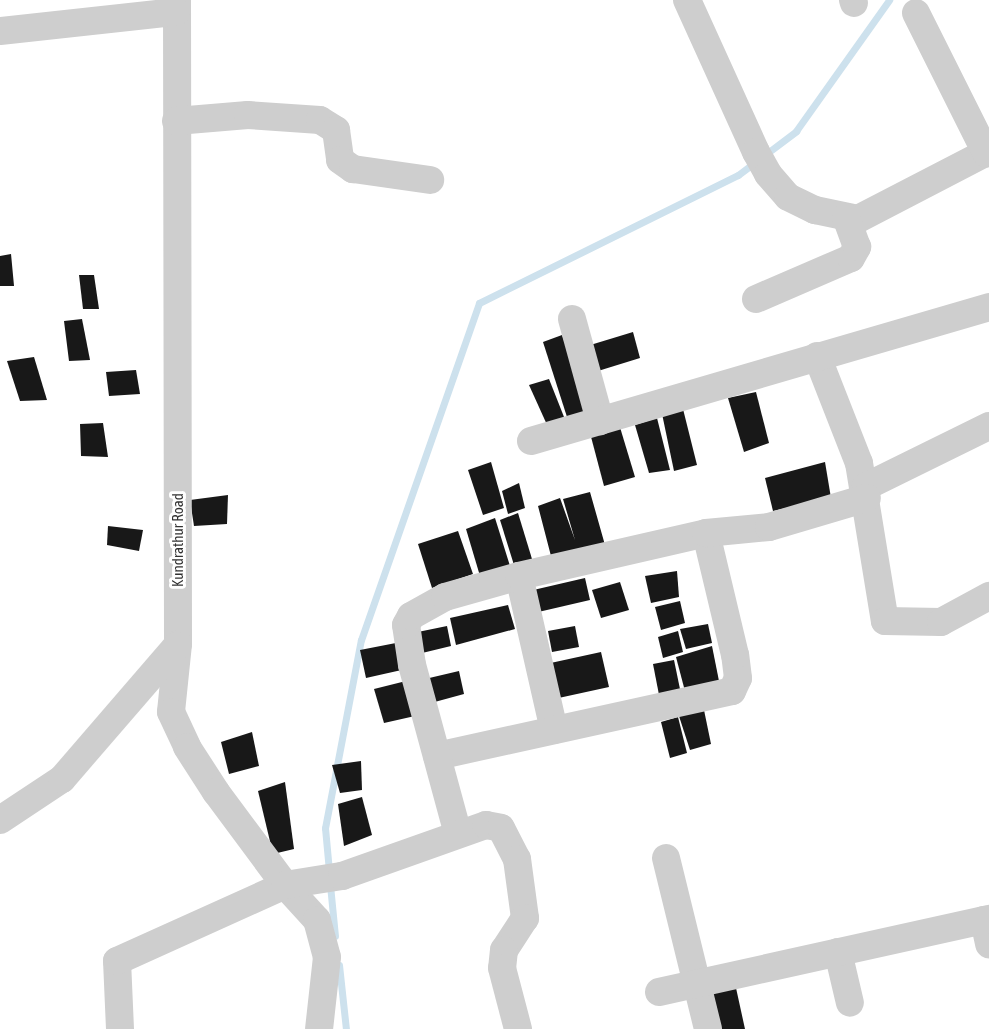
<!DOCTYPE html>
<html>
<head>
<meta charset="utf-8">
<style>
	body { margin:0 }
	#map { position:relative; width:989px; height:1029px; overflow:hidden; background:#fff; font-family:"Asap Condensed",sans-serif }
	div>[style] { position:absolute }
	.stream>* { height:7px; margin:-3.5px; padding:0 3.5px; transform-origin:3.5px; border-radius:3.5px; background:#cde1ed }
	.building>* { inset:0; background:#181818 }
	.minor>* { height:28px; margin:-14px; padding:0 14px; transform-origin:14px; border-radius:14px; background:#cecece }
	span { translate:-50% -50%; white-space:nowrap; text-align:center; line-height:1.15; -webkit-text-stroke:6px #fff; paint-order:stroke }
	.street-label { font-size:15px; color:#313131 }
</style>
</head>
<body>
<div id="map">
	<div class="stream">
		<i style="left:766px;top:154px;width:38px;rotate:-37deg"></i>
		<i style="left:796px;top:131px;width:161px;rotate:-54.6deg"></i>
		<i style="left:329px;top:871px;width:43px;rotate:-95.3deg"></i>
		<i style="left:325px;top:828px;width:191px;rotate:-79.2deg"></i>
		<i style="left:361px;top:640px;width:357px;rotate:-70.7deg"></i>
		<i style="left:479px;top:303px;width:289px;rotate:-26.3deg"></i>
		<i style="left:738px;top:175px;width:21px;rotate:-37deg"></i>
		<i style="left:330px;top:885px;width:51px;rotate:84.4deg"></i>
		<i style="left:339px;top:965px;width:64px;rotate:83.8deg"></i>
	</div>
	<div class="building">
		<i style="clip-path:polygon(11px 254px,14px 286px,0 286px,0 256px)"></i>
		<i style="clip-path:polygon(79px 275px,94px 275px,99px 309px,83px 309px)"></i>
		<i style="clip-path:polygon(82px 319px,90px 360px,69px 361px,64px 321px)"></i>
		<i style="clip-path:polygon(633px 332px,640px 358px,598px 371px,587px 346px)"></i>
		<i style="clip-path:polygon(562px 335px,590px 412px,567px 417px,543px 342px)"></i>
		<i style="clip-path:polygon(34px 357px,47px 400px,20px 401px,7px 361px)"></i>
		<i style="clip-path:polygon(136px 370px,140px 394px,109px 396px,106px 372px)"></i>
		<i style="clip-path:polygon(549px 379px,566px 422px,548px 427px,529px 385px)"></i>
		<i style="clip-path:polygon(756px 392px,769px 443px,744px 452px,728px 398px)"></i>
		<i style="clip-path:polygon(682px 405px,697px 465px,674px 471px,661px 409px)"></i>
		<i style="clip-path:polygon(657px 418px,670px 470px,649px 473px,635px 425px)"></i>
		<i style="clip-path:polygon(103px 423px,108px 457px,81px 456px,80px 424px)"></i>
		<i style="clip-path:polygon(619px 424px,635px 477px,604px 486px,590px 433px)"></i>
		<i style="clip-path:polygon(491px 462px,504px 508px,483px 515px,468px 470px)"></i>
		<i style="clip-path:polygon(825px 462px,831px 498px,773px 511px,765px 478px)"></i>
		<i style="clip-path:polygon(519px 483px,525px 508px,508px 514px,502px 491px)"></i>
		<i style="clip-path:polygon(590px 492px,605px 545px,551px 556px,538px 506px,560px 498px,575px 540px,563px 499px)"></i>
		<i style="clip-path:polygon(228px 495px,227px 524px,194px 526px,190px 500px)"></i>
		<i style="clip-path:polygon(518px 513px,532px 559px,514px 565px,500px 520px)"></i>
		<i style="clip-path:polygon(495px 518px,510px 566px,480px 576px,466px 529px)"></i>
		<i style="clip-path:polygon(108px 526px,143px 530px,139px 551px,107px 545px)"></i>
		<i style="clip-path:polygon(458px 531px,473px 574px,432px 588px,418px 544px)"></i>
		<i style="clip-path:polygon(677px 571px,679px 597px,651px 603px,645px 576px)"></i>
		<i style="clip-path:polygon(585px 578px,590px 600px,534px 613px,529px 591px)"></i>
		<i style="clip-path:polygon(620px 582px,629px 610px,601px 618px,592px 590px)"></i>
		<i style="clip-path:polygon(680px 601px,685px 623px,661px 630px,655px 607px)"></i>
		<i style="clip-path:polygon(508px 605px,515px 629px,456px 645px,450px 618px)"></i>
		<i style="clip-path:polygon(708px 624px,712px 643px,686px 649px,680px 629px)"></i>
		<i style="clip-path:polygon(447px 626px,451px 646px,418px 654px,413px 633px)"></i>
		<i style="clip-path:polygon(575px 626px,579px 647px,552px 652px,548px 631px)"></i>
		<i style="clip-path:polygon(678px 631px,683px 652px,663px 658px,658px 637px)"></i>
		<i style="clip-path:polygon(401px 642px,406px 669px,366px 678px,360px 650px)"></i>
		<i style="clip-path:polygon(712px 646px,720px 686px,686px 695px,676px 657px)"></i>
		<i style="clip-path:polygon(601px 652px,609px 687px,554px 699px,546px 664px)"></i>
		<i style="clip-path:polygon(674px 660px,681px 694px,660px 700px,653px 664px)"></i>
		<i style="clip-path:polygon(459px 671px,464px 694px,431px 703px,425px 679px)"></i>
		<i style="clip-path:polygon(406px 681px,415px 716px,384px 723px,374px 689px)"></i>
		<i style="clip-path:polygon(704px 710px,711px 744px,690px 750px,678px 713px)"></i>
		<i style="clip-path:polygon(678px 717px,687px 753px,670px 758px,661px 722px)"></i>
		<i style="clip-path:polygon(252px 732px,259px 766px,229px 774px,221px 742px)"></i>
		<i style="clip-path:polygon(361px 761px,362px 790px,340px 793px,332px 765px)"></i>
		<i style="clip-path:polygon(285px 782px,294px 849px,273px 854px,258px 791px)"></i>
		<i style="clip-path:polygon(362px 797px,372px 835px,344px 846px,338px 804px)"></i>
		<i style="clip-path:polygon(736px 988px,745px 1029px,712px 1029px,705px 995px)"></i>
	</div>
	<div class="minor">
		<i style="left:177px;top:0;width:644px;rotate:89.91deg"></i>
		<i style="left:178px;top:644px;width:68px;rotate:95.9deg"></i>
		<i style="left:171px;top:712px;width:38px;rotate:65deg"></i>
		<i style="left:187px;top:747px;width:54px;rotate:57.2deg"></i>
		<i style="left:216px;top:792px;width:116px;rotate:53.4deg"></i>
		<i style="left:285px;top:885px;width:47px;rotate:47.6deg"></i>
		<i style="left:317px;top:920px;width:38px;rotate:75deg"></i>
		<i style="left:327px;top:957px;width:72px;rotate:96.3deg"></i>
		<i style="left:687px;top:0;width:167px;rotate:65.6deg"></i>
		<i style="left:756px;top:152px;width:25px;rotate:61deg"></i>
		<i style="left:768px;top:174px;width:30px;rotate:49deg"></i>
		<i style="left:788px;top:197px;width:30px;rotate:26deg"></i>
		<i style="left:815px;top:210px;width:44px;rotate:11.8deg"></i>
		<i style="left:858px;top:219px;width:148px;rotate:-27.4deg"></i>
		<i style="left:853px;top:0;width:3px;rotate:72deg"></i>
		<i style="left:916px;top:13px;width:157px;rotate:63.4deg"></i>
		<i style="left:0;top:31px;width:177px;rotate:-6.2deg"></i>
		<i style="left:176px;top:121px;width:72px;rotate:-4.8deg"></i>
		<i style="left:248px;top:115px;width:72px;rotate:4deg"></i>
		<i style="left:320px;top:120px;width:19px;rotate:32deg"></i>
		<i style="left:336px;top:130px;width:30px;rotate:82deg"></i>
		<i style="left:340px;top:160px;width:16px;rotate:35deg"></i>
		<i style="left:353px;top:169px;width:78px;rotate:8.1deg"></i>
		<i style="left:756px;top:299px;width:103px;rotate:-23.3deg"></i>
		<i style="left:851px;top:258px;width:13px;rotate:-61deg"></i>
		<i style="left:857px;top:247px;width:32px;rotate:-110deg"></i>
		<i style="left:572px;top:319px;width:106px;rotate:74.6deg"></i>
		<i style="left:817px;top:356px;width:115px;rotate:68.6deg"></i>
		<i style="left:859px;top:463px;width:160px;rotate:80.7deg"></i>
		<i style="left:885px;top:621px;width:56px;rotate:1deg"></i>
		<i style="left:941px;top:622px;width:55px;rotate:-28.4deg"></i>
		<i style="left:531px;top:441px;width:477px;rotate:-16.3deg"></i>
		<i style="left:865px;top:487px;width:138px;rotate:-26.2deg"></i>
		<i style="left:519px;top:576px;width:158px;rotate:77.2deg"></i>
		<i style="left:437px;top:756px;width:302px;rotate:-12.4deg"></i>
		<i style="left:732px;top:691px;width:14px;rotate:-65deg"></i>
		<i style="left:738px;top:678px;width:23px;rotate:-97deg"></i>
		<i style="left:735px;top:655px;width:125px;rotate:-103.4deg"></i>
		<i style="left:0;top:820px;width:74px;rotate:-33.5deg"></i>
		<i style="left:62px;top:779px;width:176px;rotate:-49.2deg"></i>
		<i style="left:458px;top:834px;width:175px;rotate:-105.2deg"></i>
		<i style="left:412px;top:665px;width:40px;rotate:-98.5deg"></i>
		<i style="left:406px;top:625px;width:10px;rotate:-61deg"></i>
		<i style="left:411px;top:616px;width:39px;rotate:-29deg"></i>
		<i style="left:445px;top:597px;width:77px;rotate:-15.8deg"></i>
		<i style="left:519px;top:576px;width:192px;rotate:-12.9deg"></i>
		<i style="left:706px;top:533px;width:63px;rotate:-5.4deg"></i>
		<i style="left:769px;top:527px;width:102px;rotate:-16.5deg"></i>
		<i style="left:666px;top:858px;width:176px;rotate:76.2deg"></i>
		<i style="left:984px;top:920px;width:25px;rotate:78deg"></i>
		<i style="left:838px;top:952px;width:52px;rotate:76.8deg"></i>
		<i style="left:659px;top:992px;width:338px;rotate:-12.5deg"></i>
		<i style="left:120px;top:1029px;width:68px;rotate:-92.5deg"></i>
		<i style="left:117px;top:961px;width:184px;rotate:-24.3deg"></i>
		<i style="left:285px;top:885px;width:58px;rotate:-9deg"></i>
		<i style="left:342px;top:876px;width:153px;rotate:-19.5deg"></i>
		<i style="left:486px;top:825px;width:15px;rotate:11deg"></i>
		<i style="left:501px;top:828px;width:35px;rotate:63deg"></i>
		<i style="left:517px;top:859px;width:60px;rotate:82.3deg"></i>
		<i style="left:525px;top:918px;width:38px;rotate:123deg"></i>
		<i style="left:504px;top:950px;width:18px;rotate:96deg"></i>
		<i style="left:502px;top:968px;width:63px;rotate:75.3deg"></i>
	</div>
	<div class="street-label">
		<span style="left:178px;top:540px;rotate:-90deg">Kundrathur Road</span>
	</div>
</div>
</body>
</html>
